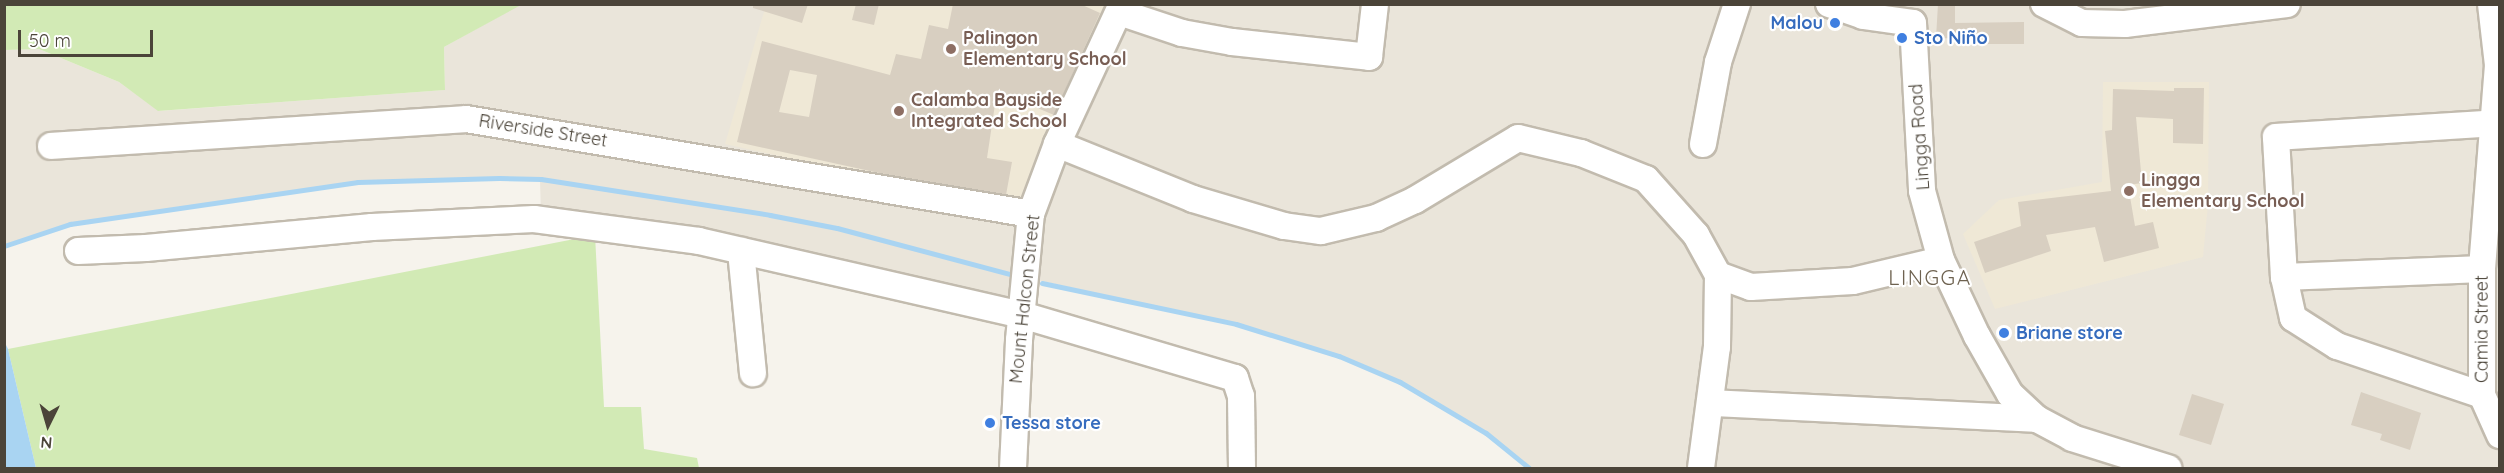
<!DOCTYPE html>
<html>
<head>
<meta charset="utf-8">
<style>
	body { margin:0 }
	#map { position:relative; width:2504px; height:473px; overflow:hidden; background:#f6f3ec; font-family:Quicksand,sans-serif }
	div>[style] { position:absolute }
	.residential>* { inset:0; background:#eae5da }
	.education>* { inset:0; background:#efe8d6 }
	.green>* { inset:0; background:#d2eab5 }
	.water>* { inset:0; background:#a9d4f2 }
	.stream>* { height:5px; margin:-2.5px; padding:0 2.5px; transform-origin:2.5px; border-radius:2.5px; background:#a9d4f2 }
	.building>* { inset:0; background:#d8cfc1 }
	.roads { filter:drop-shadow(2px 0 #c2bbae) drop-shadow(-2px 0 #c2bbae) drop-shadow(0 2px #c2bbae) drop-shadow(0 -2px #c2bbae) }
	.minor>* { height:26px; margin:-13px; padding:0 13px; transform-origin:13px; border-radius:13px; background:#fff }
	.dots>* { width:16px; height:16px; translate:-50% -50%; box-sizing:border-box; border:3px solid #fff; border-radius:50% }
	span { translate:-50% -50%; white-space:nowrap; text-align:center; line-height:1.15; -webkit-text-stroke:4.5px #fff; paint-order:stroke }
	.shop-label { font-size:18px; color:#366cbe; font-weight:700 }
	.right { translate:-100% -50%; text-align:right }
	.left { translate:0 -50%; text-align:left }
	.education-label { font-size:18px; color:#785e54; font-weight:700 }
	.street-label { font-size:18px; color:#4b4439 }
	.quarter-label { font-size:21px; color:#6e6250; letter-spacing:1.5px }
	.frame { position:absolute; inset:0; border:6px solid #4b4439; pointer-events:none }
	.north { position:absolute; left:18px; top:395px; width:60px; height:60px; -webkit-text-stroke:4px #fff; paint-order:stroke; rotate:185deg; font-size:16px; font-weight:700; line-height:24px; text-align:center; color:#4b4439 }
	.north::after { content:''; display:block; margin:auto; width:21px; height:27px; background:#4b4439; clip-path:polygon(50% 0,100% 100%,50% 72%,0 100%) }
	.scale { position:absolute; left:18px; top:30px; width:135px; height:27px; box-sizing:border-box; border:3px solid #4b4439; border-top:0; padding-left:8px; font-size:18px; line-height:21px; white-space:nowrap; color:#4b4439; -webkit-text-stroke:4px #fff; paint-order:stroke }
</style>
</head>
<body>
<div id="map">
	<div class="residential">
		<i style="clip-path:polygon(521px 4px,2499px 5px,2499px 468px,1529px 468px,1486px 433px,1400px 382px,1339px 356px,1236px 324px,1015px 275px,1016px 309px,541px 216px,540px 179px,358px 182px,70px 224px,5px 246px,4px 50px,39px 49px,119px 82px,159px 111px,445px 90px,444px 47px)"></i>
	</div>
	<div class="education">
		<i style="clip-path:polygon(766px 5px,1108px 5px,1023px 210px,725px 144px)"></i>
		<i style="clip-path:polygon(2103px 82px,2209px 82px,2208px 204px,2203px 257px,1995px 309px,1963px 234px,1999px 200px,2102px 182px)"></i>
	</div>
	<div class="green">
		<i style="clip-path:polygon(4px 5px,5px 4px,521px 5px,444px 47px,445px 90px,158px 111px,119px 82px,39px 49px,5px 50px)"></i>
		<i style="clip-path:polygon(595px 235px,604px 407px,641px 407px,644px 449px,697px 458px,699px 468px,36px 468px,8px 349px)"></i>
	</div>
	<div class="water">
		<i style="clip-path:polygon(4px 341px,8px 349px,36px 468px,5px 468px)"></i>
	</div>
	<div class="stream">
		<i style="left:4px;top:246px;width:70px;rotate:-18.4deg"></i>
		<i style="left:70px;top:224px;width:291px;rotate:-8.3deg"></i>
		<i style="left:358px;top:182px;width:141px;rotate:-1.6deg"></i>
		<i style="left:499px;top:178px;width:42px;rotate:1.4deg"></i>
		<i style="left:541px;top:179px;width:232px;rotate:8.9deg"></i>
		<i style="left:770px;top:215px;width:68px;rotate:11deg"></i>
		<i style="left:837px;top:228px;width:183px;rotate:14.9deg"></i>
		<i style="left:1042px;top:283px;width:198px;rotate:11.9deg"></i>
		<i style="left:1236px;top:324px;width:108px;rotate:17.3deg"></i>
		<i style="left:1339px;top:356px;width:66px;rotate:23.1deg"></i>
		<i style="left:1400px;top:382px;width:100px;rotate:30.7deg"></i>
		<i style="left:1486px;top:433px;width:55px;rotate:39.1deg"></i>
	</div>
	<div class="building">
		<i style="clip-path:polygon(753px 4px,808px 4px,802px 23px,753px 8px)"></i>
		<i style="clip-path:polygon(856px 4px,879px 4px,874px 25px,852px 20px)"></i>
		<i style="clip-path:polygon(evenodd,953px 4px,1080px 4px,1100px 13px,1054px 115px,997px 91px,987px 158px,1012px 162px,1006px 195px,879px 173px,737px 142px,762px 41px,890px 75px,896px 54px,921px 59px,929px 25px,948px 29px,953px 4px,790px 70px,817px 75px,809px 117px,779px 112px,790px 70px)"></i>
		<i style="clip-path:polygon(1938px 4px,1955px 4px,1955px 23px,2024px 22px,2024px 44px,1974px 44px,1974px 39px,1936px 38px)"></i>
		<i style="clip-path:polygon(2174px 88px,2204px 88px,2203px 144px,2173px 143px,2173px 119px,2136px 117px,2142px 183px,2128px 185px,2135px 226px,2153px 222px,2159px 248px,2104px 262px,2095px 227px,2046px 235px,2051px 251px,1985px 273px,1974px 242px,2021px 226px,2018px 202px,2111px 191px,2105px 131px,2112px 130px,2113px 89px,2174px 91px)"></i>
		<i style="clip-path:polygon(2361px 392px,2421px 413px,2410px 450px,2380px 440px,2382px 434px,2351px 425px)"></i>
		<i style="clip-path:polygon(2192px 394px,2224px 404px,2211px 445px,2179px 435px)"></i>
	</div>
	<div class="roads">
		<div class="minor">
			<i style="left:1829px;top:4px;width:36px;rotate:19deg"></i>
			<i style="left:1863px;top:16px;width:50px;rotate:8deg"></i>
			<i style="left:1913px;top:23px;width:168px;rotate:86.9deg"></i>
			<i style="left:1922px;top:191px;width:72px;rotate:74.6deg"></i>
			<i style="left:1941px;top:260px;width:84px;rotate:64.7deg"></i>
			<i style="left:1977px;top:336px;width:67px;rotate:60.4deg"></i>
			<i style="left:2010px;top:394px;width:37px;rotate:43deg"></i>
			<i style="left:2037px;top:419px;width:40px;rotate:28deg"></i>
			<i style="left:2072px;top:438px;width:101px;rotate:17.4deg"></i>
			<i style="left:2044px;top:4px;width:42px;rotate:26.6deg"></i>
			<i style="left:2082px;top:23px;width:43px;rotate:1.3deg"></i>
			<i style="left:2125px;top:24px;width:163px;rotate:-7deg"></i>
			<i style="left:2491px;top:4px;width:61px;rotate:83.5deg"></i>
			<i style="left:2498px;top:65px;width:205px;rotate:94.5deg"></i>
			<i style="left:2482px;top:269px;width:126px;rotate:90deg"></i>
			<i style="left:2482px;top:395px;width:44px;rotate:65.8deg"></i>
			<i style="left:1119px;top:12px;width:66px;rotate:18.4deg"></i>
			<i style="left:1182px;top:33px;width:51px;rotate:10.2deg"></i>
			<i style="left:1232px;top:42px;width:138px;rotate:6.2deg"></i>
			<i style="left:1369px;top:57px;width:53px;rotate:-83.5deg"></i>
			<i style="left:1057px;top:144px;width:147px;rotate:22deg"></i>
			<i style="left:1193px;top:199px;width:95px;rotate:16.5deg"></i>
			<i style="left:1284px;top:226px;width:37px;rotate:8deg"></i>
			<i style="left:1321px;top:231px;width:57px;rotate:-13.3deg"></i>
			<i style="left:1376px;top:218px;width:43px;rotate:-24.8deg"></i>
			<i style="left:1415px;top:200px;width:120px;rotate:-31deg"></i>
			<i style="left:1518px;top:138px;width:65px;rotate:13.4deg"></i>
			<i style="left:1581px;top:153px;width:70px;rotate:21.8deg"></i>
			<i style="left:1646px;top:179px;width:75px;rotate:48.2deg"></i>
			<i style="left:1696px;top:235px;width:46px;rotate:61.2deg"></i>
			<i style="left:1718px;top:275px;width:35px;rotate:20deg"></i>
			<i style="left:1751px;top:287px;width:102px;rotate:-3.4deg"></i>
			<i style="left:1853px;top:281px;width:90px;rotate:-13.4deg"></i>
			<i style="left:1703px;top:144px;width:83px;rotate:-79.6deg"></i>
			<i style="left:1718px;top:62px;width:61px;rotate:-71.9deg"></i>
			<i style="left:51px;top:146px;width:416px;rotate:-3.7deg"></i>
			<i style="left:466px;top:119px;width:573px;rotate:9.54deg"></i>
			<i style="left:78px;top:251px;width:68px;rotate:-2.5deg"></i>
			<i style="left:146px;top:248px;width:227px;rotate:-5.3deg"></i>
			<i style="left:372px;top:227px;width:162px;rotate:-2.8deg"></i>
			<i style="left:534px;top:219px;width:166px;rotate:7.6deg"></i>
			<i style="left:699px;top:241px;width:331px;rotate:12.9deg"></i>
			<i style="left:1022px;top:315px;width:222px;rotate:16.5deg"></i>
			<i style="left:1235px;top:378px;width:19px;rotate:72deg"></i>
			<i style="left:1241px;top:396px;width:72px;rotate:89.2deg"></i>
			<i style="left:741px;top:251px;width:123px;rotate:84.4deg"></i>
			<i style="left:2284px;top:277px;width:198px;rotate:-2.3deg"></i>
			<i style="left:2482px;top:395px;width:153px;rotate:-161.3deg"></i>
			<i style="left:2337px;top:346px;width:52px;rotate:-147.5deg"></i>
			<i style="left:2293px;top:318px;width:42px;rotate:-102.4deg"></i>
			<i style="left:2284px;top:277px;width:140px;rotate:-93.3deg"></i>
			<i style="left:2276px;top:137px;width:220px;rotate:-3.6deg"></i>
			<i style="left:1712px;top:403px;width:325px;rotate:2.8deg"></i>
			<i style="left:1013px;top:468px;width:128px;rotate:-87.3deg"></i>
			<i style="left:1019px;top:340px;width:127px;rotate:-84.6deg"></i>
			<i style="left:1031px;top:214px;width:75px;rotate:-69.6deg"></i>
			<i style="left:1057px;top:144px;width:154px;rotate:-65.1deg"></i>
			<i style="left:1701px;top:468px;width:122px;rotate:-82.5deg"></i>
			<i style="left:1717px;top:347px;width:72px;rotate:-89.2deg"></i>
		</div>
	</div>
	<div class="dots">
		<i style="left:1835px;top:23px;background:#3f7fe0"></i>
		<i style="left:1902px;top:38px;background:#3f7fe0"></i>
		<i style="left:951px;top:49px;background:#8d6e63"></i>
		<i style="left:899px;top:111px;background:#8d6e63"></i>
		<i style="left:2129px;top:191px;background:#8d6e63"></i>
		<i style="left:2004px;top:333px;background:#3f7fe0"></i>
		<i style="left:990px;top:423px;background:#3f7fe0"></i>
	</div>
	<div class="shop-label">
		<span class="right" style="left:1823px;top:23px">Malou</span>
		<span class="left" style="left:1914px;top:38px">Sto Niño</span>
		<span class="left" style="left:2016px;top:333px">Briane store</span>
		<span class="left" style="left:1002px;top:423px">Tessa store</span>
	</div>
	<div class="education-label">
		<span class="left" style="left:963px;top:49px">Palingon<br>Elementary School</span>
		<span class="left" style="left:911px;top:111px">Calamba Bayside<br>Integrated School</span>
		<span class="left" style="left:2141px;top:191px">Lingga<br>Elementary School</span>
	</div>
	<div class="street-label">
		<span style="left:543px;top:131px;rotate:9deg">Riverside Street</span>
		<span style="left:1920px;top:137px;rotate:-94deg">Lingga Road</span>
		<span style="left:1025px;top:299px;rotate:-84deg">Mount Halcon Street</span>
		<span style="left:2482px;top:329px;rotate:-90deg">Camia Street</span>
	</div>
	<div class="quarter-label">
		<span style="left:1930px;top:277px">LINGGA</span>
	</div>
	<div class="frame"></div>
	<div class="north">N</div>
	<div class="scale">50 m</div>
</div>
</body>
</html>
